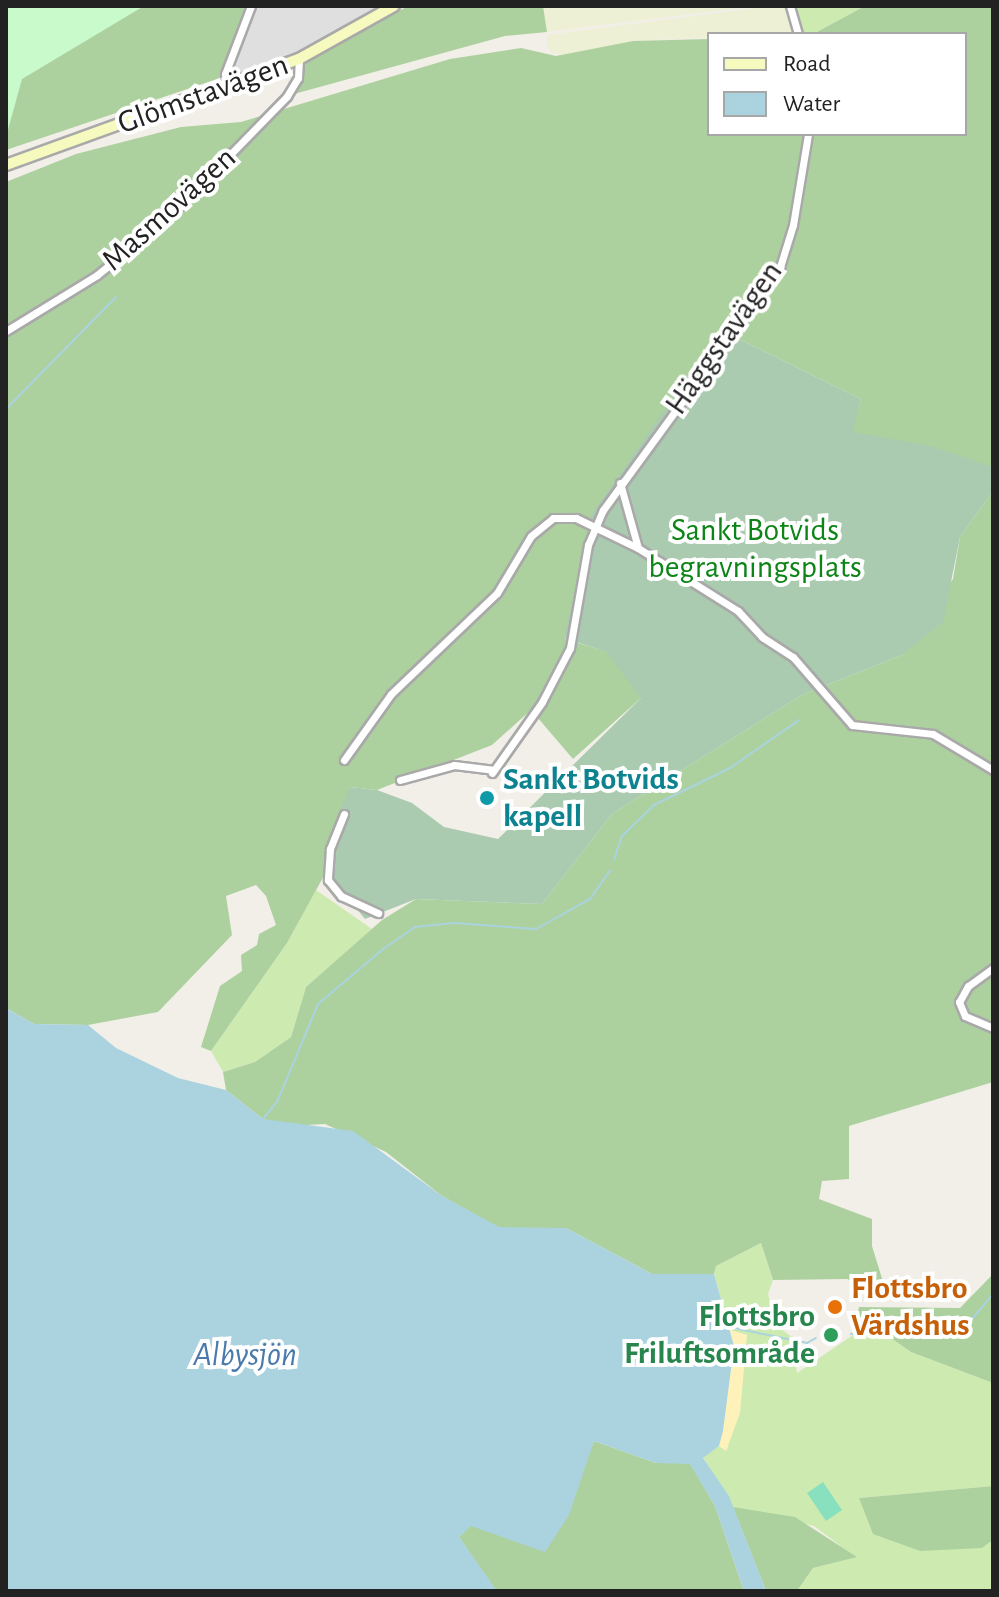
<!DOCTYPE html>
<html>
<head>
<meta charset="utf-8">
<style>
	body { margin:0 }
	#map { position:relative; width:999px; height:1597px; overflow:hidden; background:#f2efe9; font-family:"Alegreya Sans",sans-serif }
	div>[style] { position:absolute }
	.residential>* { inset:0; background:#e0dfdf }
	.farmland>* { inset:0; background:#eef0d5 }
	.grass>* { inset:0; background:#cdebb0 }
	.forest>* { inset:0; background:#add19e }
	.sand>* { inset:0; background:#fff1ba }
	.cemetery>* { inset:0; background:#aacbaf }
	.park>* { inset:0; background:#c8facc }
	.pitch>* { inset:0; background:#88e0be }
	.water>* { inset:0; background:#aad3df }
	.stream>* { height:2px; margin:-1px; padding:0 1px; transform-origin:1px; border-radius:1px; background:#aad3df }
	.roads { filter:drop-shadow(2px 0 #a9a9a9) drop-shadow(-2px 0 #a9a9a9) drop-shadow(0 2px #a9a9a9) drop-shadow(0 -2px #a9a9a9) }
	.minor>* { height:7px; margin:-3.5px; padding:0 3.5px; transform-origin:3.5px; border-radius:3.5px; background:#fff }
	.secondary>* { height:10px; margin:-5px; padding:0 5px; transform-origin:5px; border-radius:5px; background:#f7fabf }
	.dots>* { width:22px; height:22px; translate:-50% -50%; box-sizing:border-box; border:4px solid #fff; border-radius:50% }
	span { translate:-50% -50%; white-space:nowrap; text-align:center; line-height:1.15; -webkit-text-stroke:8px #fff; paint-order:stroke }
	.street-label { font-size:32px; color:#222 }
	.park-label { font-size:32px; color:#0c8416 }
	.culture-label { font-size:32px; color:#0d838f; font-weight:700 }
	.left { translate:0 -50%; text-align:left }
	.food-label { font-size:32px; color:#c56008; font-weight:700 }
	.leisure-label { font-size:32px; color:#27864d; font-weight:700 }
	.right { translate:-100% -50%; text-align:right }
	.water-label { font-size:34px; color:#4a7aab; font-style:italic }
	.frame { position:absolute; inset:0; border:8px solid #222; pointer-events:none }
	.legend { position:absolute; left:707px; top:32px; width:260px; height:104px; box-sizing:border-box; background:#fff; border:2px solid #a7a7a7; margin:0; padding:10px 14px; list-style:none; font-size:24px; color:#222 }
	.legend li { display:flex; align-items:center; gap:16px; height:40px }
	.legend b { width:40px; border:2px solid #a7a7a7 }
</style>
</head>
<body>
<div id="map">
	<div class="residential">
		<i style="clip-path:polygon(253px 6px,387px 6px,305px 51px,233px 79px,230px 70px)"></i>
	</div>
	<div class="farmland">
		<i style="clip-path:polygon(543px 6px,757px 6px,547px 32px)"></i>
		<i style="clip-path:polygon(771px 6px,787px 6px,796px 34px,633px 41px,566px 55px,552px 53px,547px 47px,547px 35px)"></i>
	</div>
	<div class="grass">
		<i style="clip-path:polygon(794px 6px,865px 6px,813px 34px,802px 34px)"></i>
		<i style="clip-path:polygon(316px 890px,372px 929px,306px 987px,291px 1037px,255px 1062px,223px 1072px,211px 1051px,287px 943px)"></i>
		<i style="clip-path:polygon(761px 1243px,773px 1280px,768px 1294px,776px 1325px,793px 1338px,797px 1373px,853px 1335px,888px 1336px,911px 1352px,993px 1383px,993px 1486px,860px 1498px,982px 1548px,993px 1540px,993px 1591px,797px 1591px,813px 1568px,855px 1557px,814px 1526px,732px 1507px,703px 1457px,719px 1446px,727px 1450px,747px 1335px,730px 1330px,714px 1274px,716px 1266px)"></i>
	</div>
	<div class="forest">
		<i style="clip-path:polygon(6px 6px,253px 6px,229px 75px,6px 150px)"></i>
		<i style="clip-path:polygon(408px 6px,543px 6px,547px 32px,505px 36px,294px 94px,306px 62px)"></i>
		<i style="clip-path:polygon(865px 6px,993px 6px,993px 467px,852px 432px,861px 399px,737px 338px,565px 639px,607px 652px,642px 697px,573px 759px,531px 710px,492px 745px,377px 790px,350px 787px,326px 872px,287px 943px,211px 1051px,201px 1047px,220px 986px,242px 971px,241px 955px,257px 945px,259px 934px,276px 925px,266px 896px,256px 885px,226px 896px,232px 935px,158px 1012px,88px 1025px,34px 1024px,6px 1008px,6px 182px,76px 154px,181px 127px,241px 122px,450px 59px,521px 48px,556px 56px,633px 41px,709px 39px,709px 134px,965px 134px,965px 34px,813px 34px)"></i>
		<i style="clip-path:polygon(993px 491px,993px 1082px,849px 1126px,849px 1179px,822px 1181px,819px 1199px,872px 1219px,872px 1246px,888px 1298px,847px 1279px,773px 1280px,761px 1243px,716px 1266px,714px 1274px,652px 1274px,566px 1228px,499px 1228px,442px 1196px,386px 1152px,325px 1124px,289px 1126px,263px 1119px,226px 1090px,223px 1072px,255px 1062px,291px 1037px,306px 987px,382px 920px,416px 899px,542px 904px,612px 814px,802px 695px,902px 655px,953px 579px,960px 537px)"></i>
		<i style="clip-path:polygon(993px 1274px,993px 1383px,911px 1352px,888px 1336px,853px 1335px,859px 1307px,960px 1308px)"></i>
		<i style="clip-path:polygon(594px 1441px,656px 1463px,690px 1463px,715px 1506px,744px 1591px,496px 1591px,459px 1537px,471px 1525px,582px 1469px)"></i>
		<i style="clip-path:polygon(993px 1486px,993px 1540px,982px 1548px,920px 1551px,873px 1534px,859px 1498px)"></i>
		<i style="clip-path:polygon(733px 1507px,795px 1517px,857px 1557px,813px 1568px,797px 1591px,766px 1591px)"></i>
	</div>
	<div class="sand">
		<i style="clip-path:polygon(730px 1330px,747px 1335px,740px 1413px,726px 1451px,719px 1446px,734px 1346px)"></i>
	</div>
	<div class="cemetery">
		<i style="clip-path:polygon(737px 338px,861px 399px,853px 432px,931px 446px,993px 467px,993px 491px,960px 537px,943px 622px,902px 655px,802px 695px,612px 814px,542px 904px,416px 899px,365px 919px,326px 872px,332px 829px,350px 787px,377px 790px,412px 803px,444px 827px,498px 839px,641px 698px,606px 652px,564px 638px,592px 514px,710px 344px)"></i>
	</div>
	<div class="park">
		<i style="clip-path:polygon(6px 6px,144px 6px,22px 79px,6px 137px)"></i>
	</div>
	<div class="pitch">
		<i style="clip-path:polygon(823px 1482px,842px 1510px,826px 1521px,807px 1493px)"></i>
	</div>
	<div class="water">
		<i style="clip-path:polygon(6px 1008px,34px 1024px,88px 1025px,116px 1048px,178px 1078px,226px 1090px,263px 1119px,353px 1131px,442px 1196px,499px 1227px,566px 1228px,652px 1274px,714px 1274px,734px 1346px,723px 1431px,719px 1446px,703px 1458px,729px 1496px,766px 1591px,744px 1591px,715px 1506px,690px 1464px,656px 1463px,594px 1441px,569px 1515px,545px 1552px,471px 1526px,459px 1537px,497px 1591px,6px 1591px)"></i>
	</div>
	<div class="stream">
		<i style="left:6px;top:409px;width:157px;rotate:-45.5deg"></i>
		<i style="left:614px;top:860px;width:25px;rotate:-72deg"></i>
		<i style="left:622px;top:836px;width:45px;rotate:-44.1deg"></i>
		<i style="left:654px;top:805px;width:85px;rotate:-26deg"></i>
		<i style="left:730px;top:768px;width:84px;rotate:-34.8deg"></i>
		<i style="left:263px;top:1119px;width:22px;rotate:-51deg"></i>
		<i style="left:277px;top:1102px;width:106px;rotate:-67.3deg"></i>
		<i style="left:318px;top:1004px;width:84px;rotate:-40.2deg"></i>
		<i style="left:382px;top:950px;width:40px;rotate:-34.9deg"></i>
		<i style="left:415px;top:927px;width:39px;rotate:-6deg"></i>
		<i style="left:454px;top:923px;width:82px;rotate:4.2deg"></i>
		<i style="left:536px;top:929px;width:62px;rotate:-29.1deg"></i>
		<i style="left:590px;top:899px;width:35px;rotate:-55deg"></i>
		<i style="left:729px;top:1327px;width:80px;rotate:11.6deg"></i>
		<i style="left:807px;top:1343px;width:10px;rotate:-29deg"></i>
		<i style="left:851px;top:1334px;width:115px;rotate:-4deg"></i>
		<i style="left:966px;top:1326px;width:42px;rotate:-49.8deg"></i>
	</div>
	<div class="roads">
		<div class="minor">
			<i style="left:790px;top:6px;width:29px;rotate:74deg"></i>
			<i style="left:228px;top:85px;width:11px;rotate:-105deg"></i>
			<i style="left:225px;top:74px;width:73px;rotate:-69.1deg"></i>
			<i style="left:6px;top:331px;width:107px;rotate:-31.6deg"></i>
			<i style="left:97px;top:275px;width:98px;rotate:-39.2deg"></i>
			<i style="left:173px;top:213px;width:163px;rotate:-45.7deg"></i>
			<i style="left:287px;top:96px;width:21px;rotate:-59deg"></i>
			<i style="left:298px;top:78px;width:19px;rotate:-87deg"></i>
			<i style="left:620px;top:483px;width:67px;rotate:74.5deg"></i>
			<i style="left:344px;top:760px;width:81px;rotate:-54.5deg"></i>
			<i style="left:391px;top:694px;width:146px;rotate:-43.6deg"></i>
			<i style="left:497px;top:593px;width:66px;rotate:-59.2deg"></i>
			<i style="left:531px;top:536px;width:28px;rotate:-39deg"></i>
			<i style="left:553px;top:518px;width:23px"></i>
			<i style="left:576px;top:518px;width:69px;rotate:25.8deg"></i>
			<i style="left:638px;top:548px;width:118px;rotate:32.2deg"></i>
			<i style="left:738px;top:611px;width:35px;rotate:47deg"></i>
			<i style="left:762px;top:637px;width:37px;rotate:33deg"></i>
			<i style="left:793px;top:657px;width:90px;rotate:49.1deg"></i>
			<i style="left:852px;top:725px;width:81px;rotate:6.3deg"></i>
			<i style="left:933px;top:734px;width:70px;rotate:31deg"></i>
			<i style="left:492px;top:773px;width:87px;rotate:-54.8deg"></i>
			<i style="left:542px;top:702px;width:61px;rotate:-62.6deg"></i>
			<i style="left:570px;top:648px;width:105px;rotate:-80.1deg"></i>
			<i style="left:588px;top:545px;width:38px;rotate:-67deg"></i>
			<i style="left:603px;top:510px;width:301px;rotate:-53.9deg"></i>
			<i style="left:780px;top:267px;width:44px;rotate:-72.8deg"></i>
			<i style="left:793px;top:225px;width:92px;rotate:-80.6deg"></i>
			<i style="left:400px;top:780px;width:56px;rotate:-15.5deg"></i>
			<i style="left:454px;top:765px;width:39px;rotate:7deg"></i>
			<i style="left:344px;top:814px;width:38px;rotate:112deg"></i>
			<i style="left:330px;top:849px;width:31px;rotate:94deg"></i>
			<i style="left:328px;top:880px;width:21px;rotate:51deg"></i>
			<i style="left:341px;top:896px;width:41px;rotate:24.7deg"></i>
			<i style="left:993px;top:968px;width:31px;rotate:144deg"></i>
			<i style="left:968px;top:986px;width:18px;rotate:119deg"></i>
			<i style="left:959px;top:1002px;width:15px;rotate:67deg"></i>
			<i style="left:965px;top:1016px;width:30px;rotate:23deg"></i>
		</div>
		<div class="secondary">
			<i style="left:6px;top:165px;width:312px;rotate:-19.9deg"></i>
			<i style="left:299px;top:59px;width:109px;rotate:-29.2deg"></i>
		</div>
	</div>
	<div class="dots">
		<i style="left:487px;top:798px;background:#0f9aa8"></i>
		<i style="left:835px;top:1307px;background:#e8710a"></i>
		<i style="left:831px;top:1335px;background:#2e9e5b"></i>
	</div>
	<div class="street-label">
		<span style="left:203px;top:94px;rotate:-20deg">Glömstavägen</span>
		<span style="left:169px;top:209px;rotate:-42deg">Masmovägen</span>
		<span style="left:724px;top:338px;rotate:-55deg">Häggstavägen</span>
	</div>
	<div class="park-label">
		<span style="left:755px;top:549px">Sankt Botvids<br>begravningsplats</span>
	</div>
	<div class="culture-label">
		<span class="left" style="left:503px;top:798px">Sankt Botvids<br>kapell</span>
	</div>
	<div class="food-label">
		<span class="left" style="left:851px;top:1307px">Flottsbro<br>Värdshus</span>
	</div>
	<div class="leisure-label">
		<span class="right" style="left:815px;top:1335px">Flottsbro<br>Friluftsområde</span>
	</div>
	<div class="water-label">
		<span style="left:245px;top:1356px">Albysjön</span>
	</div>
	<div class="frame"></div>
	<ul class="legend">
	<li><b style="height:10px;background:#f7fabf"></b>Road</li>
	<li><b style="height:22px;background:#aad3df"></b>Water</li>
	</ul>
</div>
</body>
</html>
